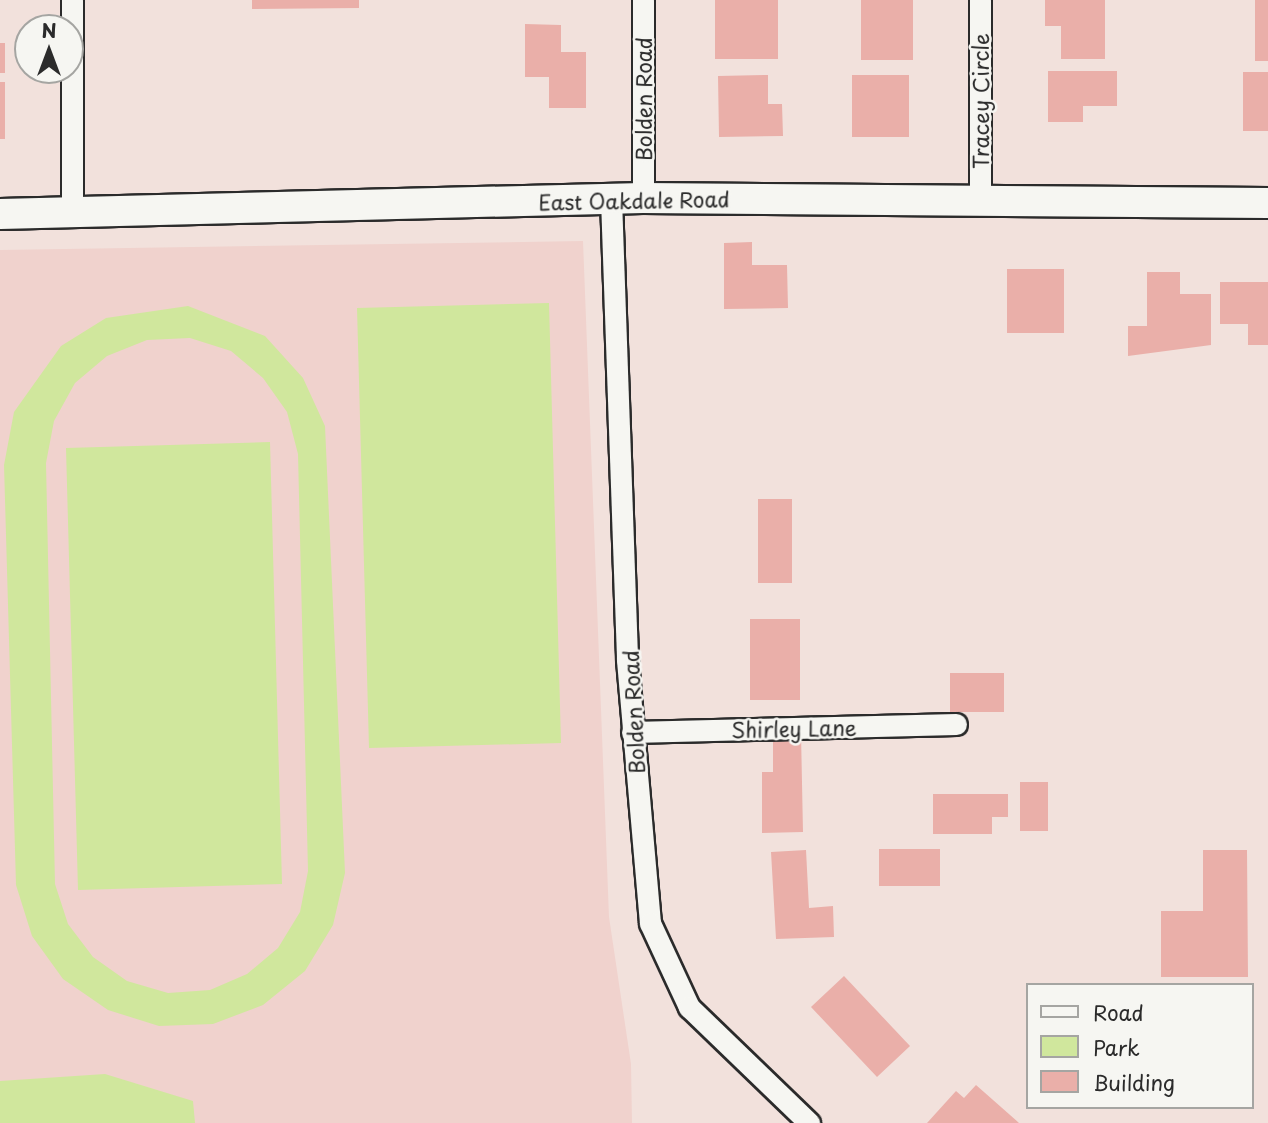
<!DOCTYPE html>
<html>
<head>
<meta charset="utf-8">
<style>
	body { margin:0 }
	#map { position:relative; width:1268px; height:1123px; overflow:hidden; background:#f2e1dc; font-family:"Playpen Sans",sans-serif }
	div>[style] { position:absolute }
	.built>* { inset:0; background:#f0d2cd }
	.green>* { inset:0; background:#d0e79d }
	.building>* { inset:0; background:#eaafa9 }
	.roads { filter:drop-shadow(2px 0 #2b2b2b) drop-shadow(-2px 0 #2b2b2b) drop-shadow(0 2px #2b2b2b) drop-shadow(0 -2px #2b2b2b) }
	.street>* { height:21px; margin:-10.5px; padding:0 10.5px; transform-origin:10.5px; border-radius:10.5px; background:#f6f6f2 }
	.secondary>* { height:30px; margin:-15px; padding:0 15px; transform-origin:15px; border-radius:15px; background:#f6f6f2 }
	span { translate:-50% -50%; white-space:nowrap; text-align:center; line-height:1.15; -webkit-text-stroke:5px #f6f6f2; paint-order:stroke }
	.street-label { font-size:21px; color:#2b2b2b }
	.legend { position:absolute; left:1026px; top:983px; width:228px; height:126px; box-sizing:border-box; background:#f6f6f2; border:2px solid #a5a5a2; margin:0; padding:9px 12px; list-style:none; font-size:21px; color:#2b2b2b }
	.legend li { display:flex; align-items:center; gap:14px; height:35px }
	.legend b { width:35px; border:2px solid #a5a5a2 }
	.north { position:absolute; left:14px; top:14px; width:70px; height:70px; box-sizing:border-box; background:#f6f6f2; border:2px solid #a5a5a2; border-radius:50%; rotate:0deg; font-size:19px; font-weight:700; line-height:28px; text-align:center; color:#2b2b2b }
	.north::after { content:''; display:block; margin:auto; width:24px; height:32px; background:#2b2b2b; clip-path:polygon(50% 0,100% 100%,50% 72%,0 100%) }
</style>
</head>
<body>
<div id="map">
	<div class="built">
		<i style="clip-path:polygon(583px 241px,609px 917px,631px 1064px,632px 1123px,0 1123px,0 250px)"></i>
	</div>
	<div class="green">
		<i style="clip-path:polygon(549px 303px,561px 743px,369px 748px,357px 308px)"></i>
		<i style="clip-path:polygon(evenodd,188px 306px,265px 336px,303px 378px,325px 426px,345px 873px,333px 925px,305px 971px,263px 1005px,213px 1024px,159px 1026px,108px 1010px,63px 979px,32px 936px,16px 885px,4px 465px,14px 412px,61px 346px,106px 318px,188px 306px,190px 338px,231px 351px,263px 378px,287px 412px,298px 454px,308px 871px,300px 912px,278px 948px,247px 974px,210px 990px,168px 993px,127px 981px,93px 957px,68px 924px,55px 884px,46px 463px,54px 421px,75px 383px,107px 356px,147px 340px,190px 338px)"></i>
		<i style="clip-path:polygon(270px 442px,282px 884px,78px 890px,66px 448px)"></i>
		<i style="clip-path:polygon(105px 1074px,193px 1101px,195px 1123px,0 1123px,0 1081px)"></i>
	</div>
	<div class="building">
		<i style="clip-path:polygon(252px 0,359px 0,359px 8px,252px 9px)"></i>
		<i style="clip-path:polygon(715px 0,778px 0,778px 59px,715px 59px)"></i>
		<i style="clip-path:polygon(861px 0,913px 0,913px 60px,861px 60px)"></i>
		<i style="clip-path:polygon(1045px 0,1105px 0,1105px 59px,1061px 59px,1061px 26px,1045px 26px)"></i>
		<i style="clip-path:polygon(1255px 0,1268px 0,1268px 61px,1255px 61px)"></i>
		<i style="clip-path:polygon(525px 24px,561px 25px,561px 52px,586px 52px,586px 108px,549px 108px,549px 77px,525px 77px)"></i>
		<i style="clip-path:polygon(0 43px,5px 43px,5px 73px,0 73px)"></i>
		<i style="clip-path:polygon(1048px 71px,1117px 71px,1117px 106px,1083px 106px,1083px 122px,1048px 122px)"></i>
		<i style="clip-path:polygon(1243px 72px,1268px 72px,1268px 131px,1243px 131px)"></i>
		<i style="clip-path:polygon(768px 75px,768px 104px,782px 104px,783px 136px,719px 137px,718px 76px)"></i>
		<i style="clip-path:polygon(852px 75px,909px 75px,909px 137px,852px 137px)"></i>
		<i style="clip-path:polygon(0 82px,5px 82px,5px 139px,0 139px)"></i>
		<i style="clip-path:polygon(752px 242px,752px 265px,787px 265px,788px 308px,724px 309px,724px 243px)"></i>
		<i style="clip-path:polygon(1007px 269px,1064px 269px,1064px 333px,1007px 333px)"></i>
		<i style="clip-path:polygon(1147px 272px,1180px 272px,1180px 294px,1211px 294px,1211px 345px,1128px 356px,1128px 326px,1147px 326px)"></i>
		<i style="clip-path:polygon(1220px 282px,1268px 282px,1268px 345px,1248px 345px,1248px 324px,1220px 324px)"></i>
		<i style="clip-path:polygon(758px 499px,792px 499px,792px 583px,758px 583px)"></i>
		<i style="clip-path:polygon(750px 619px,800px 619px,800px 700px,750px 700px)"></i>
		<i style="clip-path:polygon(950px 673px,1004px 673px,1004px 712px,950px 712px)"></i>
		<i style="clip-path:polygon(773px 733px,801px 733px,803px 832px,762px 833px,762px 772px,773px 772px)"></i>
		<i style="clip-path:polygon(1020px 782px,1048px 782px,1048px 831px,1020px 831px)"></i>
		<i style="clip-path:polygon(933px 794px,1008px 794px,1008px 817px,992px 817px,992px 834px,933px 834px)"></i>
		<i style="clip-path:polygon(879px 849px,940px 849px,940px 886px,879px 886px)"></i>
		<i style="clip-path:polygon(806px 850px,809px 908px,833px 906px,834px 937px,776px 939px,771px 852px)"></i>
		<i style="clip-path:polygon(1203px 850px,1247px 850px,1248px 977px,1161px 977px,1161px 911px,1203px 911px)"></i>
		<i style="clip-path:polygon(844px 976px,910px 1046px,877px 1077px,811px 1007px)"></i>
		<i style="clip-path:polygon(976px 1085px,1019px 1123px,927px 1123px,956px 1091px,964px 1098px)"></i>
	</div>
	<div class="roads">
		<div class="street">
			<i style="left:643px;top:198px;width:198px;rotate:-90deg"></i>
			<i style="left:611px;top:199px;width:461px;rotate:88deg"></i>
			<i style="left:627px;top:660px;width:264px;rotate:85deg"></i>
			<i style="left:650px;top:923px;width:93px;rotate:65.1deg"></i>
			<i style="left:689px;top:1007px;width:167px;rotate:44deg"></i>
			<i style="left:980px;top:201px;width:201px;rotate:-90deg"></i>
			<i style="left:72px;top:213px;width:213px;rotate:-90deg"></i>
			<i style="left:632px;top:732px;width:324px;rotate:-1.4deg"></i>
		</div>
		<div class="secondary">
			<i style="left:0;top:214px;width:643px;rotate:-1.43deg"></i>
			<i style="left:643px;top:198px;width:625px;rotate:0.46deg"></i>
		</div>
	</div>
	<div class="street-label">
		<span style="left:643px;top:99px;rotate:-90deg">Bolden Road</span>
		<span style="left:980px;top:101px;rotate:-90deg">Tracey Circle</span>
		<span style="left:634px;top:200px;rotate:-1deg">East Oakdale Road</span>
		<span style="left:633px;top:712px;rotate:-93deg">Bolden Road</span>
		<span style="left:794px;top:728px;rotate:-1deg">Shirley Lane</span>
	</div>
	<ul class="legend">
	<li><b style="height:9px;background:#f6f6f2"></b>Road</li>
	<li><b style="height:19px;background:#d0e79d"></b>Park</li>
	<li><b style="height:19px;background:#eaafa9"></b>Building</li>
	</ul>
	<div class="north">N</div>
</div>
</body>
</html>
